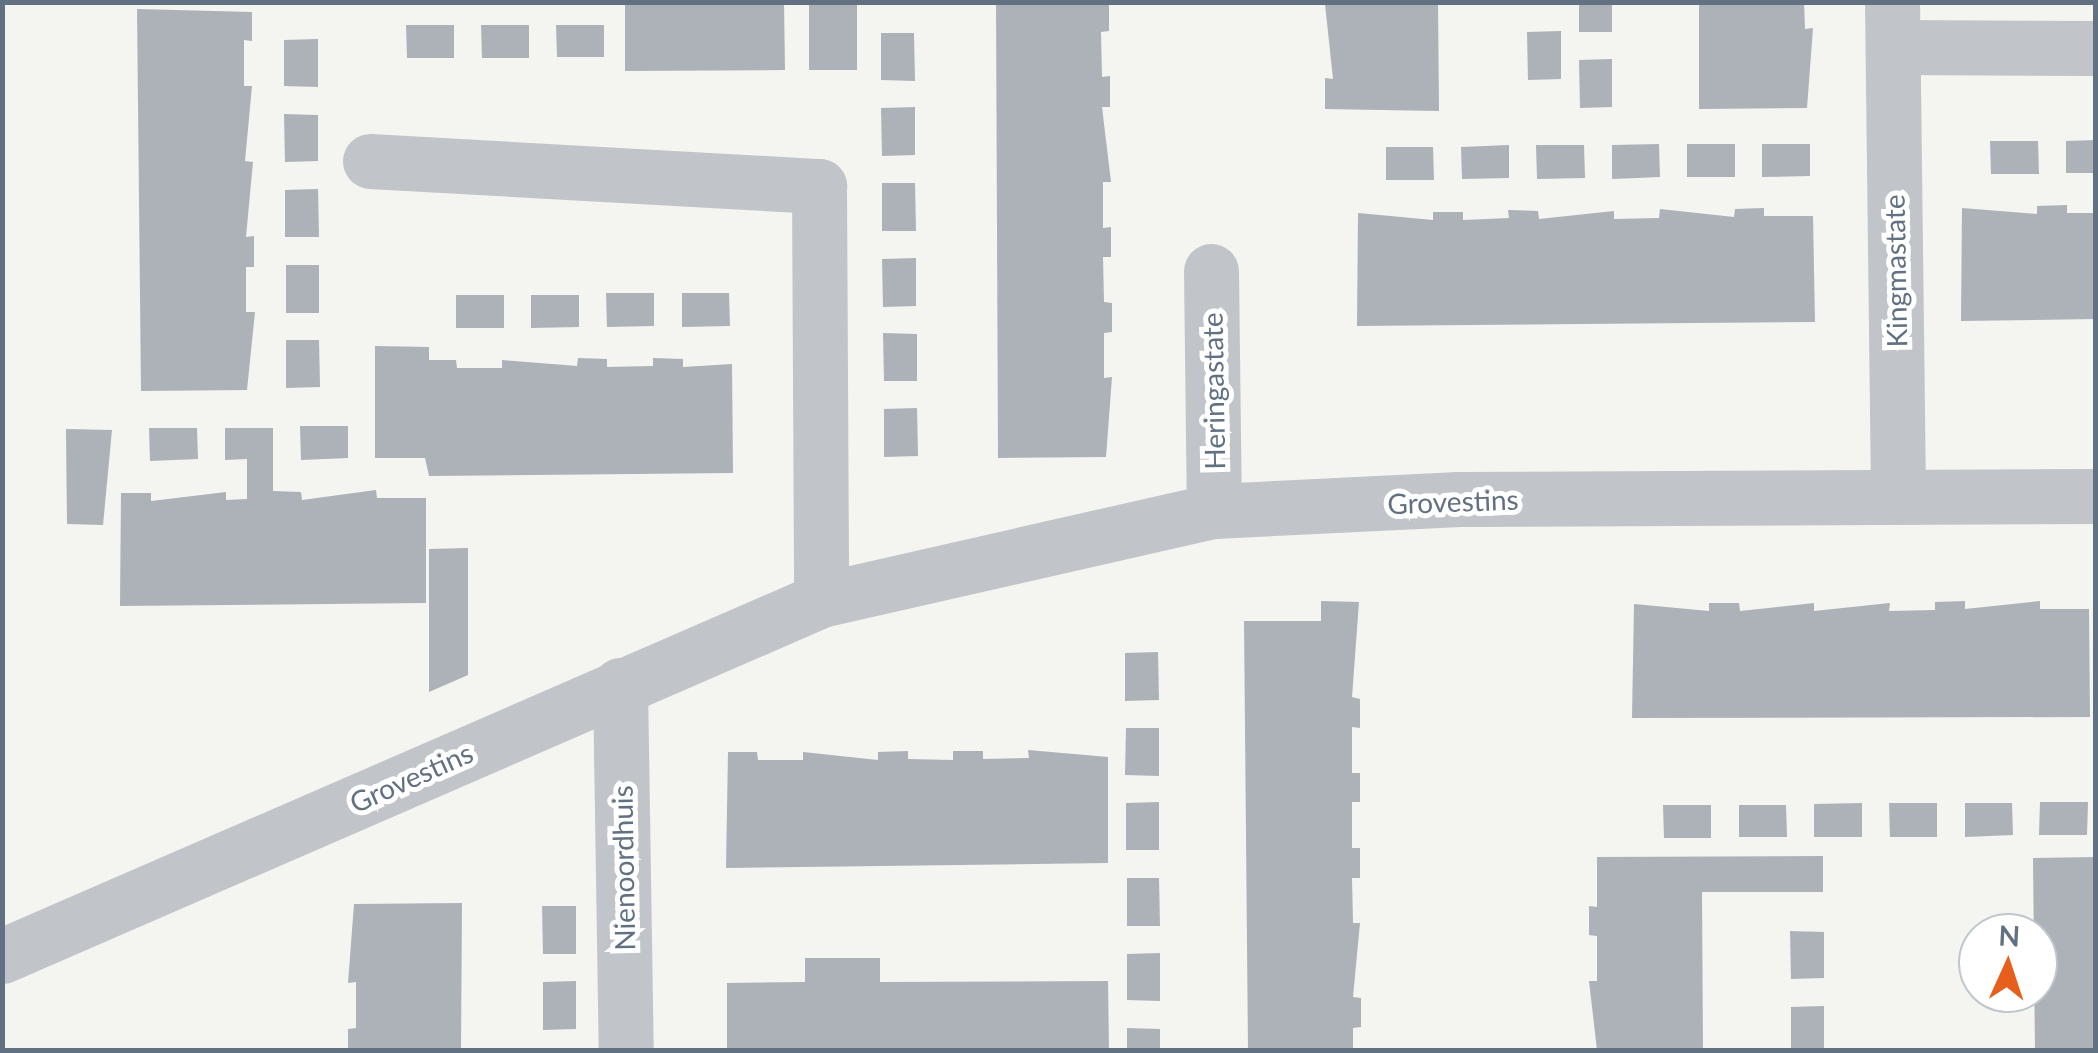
<!DOCTYPE html>
<html>
<head>
<meta charset="utf-8">
<style>
	body { margin:0 }
	#map { position:relative; width:2098px; height:1053px; overflow:hidden; background:#f4f4f0; font-family:Lato,sans-serif }
	div>[style] { position:absolute }
	.building>* { inset:0; background:#acb2b8 }
	.street>* { height:55px; margin:-27.5px; padding:0 27.5px; transform-origin:27.5px; border-radius:27.5px; background:#c1c4c8 }
	span { translate:-50% -50%; white-space:nowrap; text-align:center; line-height:1.15; -webkit-text-stroke:10px #fff; paint-order:stroke }
	.street-label { font-size:28px; color:#627182 }
	.frame { position:absolute; inset:0; border:5px solid #627182; pointer-events:none }
	.north { position:absolute; left:1958px; top:913px; width:100px; height:100px; box-sizing:border-box; background:#fff; border:2px solid #c0c6cd; border-radius:50%; rotate:3deg; font-size:28px; font-weight:700; line-height:40px; text-align:center; color:#627182 }
	.north::after { content:''; display:block; margin:auto; width:35px; height:45px; background:#e75f1c; clip-path:polygon(50% 0,100% 100%,50% 72%,0 100%) }
</style>
</head>
<body>
<div id="map">
	<div class="building">
		<i style="clip-path:polygon(625px 2px,784px 2px,785px 70px,625px 71px)"></i>
		<i style="clip-path:polygon(996px 2px,1109px 2px,1109px 31px,1101px 32px,1102px 77px,1110px 76px,1110px 107px,1102px 107px,1111px 182px,1103px 182px,1103px 228px,1111px 227px,1111px 257px,1103px 257px,1104px 302px,1112px 303px,1112px 332px,1104px 333px,1104px 378px,1112px 377px,1106px 457px,998px 458px)"></i>
		<i style="clip-path:polygon(1438px 2px,1439px 111px,1325px 109px,1325px 78px,1333px 79px,1325px 4px)"></i>
		<i style="clip-path:polygon(1579px 2px,1612px 2px,1612px 32px,1579px 32px)"></i>
		<i style="clip-path:polygon(1699px 2px,1804px 2px,1805px 29px,1813px 28px,1807px 108px,1699px 109px)"></i>
		<i style="clip-path:polygon(857px 3px,857px 70px,809px 70px,809px 4px)"></i>
		<i style="clip-path:polygon(137px 9px,252px 12px,252px 41px,244px 40px,244px 86px,252px 86px,245px 161px,253px 162px,246px 237px,254px 236px,254px 267px,246px 267px,246px 312px,255px 312px,247px 390px,141px 391px)"></i>
		<i style="clip-path:polygon(406px 25px,454px 25px,454px 58px,407px 58px)"></i>
		<i style="clip-path:polygon(481px 25px,529px 25px,529px 58px,482px 58px)"></i>
		<i style="clip-path:polygon(556px 25px,604px 25px,604px 57px,557px 57px)"></i>
		<i style="clip-path:polygon(1561px 31px,1561px 79px,1528px 80px,1527px 32px)"></i>
		<i style="clip-path:polygon(881px 33px,914px 33px,915px 81px,881px 80px)"></i>
		<i style="clip-path:polygon(318px 39px,318px 87px,284px 86px,284px 40px)"></i>
		<i style="clip-path:polygon(1612px 59px,1612px 107px,1580px 108px,1579px 60px)"></i>
		<i style="clip-path:polygon(915px 107px,915px 155px,882px 156px,881px 108px)"></i>
		<i style="clip-path:polygon(284px 114px,318px 115px,318px 161px,285px 162px)"></i>
		<i style="clip-path:polygon(2096px 140px,2096px 173px,2066px 173px,2066px 141px)"></i>
		<i style="clip-path:polygon(1990px 141px,2038px 141px,2039px 174px,1991px 174px)"></i>
		<i style="clip-path:polygon(1659px 144px,1660px 177px,1612px 179px,1612px 145px)"></i>
		<i style="clip-path:polygon(1687px 144px,1735px 144px,1735px 177px,1687px 177px)"></i>
		<i style="clip-path:polygon(1762px 144px,1810px 144px,1810px 176px,1762px 177px)"></i>
		<i style="clip-path:polygon(1509px 145px,1509px 178px,1462px 179px,1461px 147px)"></i>
		<i style="clip-path:polygon(1536px 145px,1584px 145px,1585px 178px,1537px 179px)"></i>
		<i style="clip-path:polygon(1386px 147px,1433px 147px,1434px 180px,1386px 180px)"></i>
		<i style="clip-path:polygon(882px 183px,915px 183px,916px 231px,882px 231px)"></i>
		<i style="clip-path:polygon(318px 189px,319px 237px,285px 237px,285px 190px)"></i>
		<i style="clip-path:polygon(2067px 205px,2067px 213px,2096px 213px,2096px 319px,1961px 321px,1962px 208px,2037px 214px,2037px 206px)"></i>
		<i style="clip-path:polygon(1764px 208px,1764px 216px,1813px 216px,1815px 322px,1357px 326px,1358px 213px,1433px 220px,1433px 212px,1463px 212px,1463px 220px,1509px 218px,1508px 210px,1538px 211px,1539px 219px,1614px 211px,1614px 219px,1659px 218px,1660px 209px,1734px 217px,1735px 209px)"></i>
		<i style="clip-path:polygon(916px 258px,916px 306px,883px 307px,882px 259px)"></i>
		<i style="clip-path:polygon(286px 265px,319px 265px,319px 313px,286px 313px)"></i>
		<i style="clip-path:polygon(606px 293px,654px 293px,654px 326px,607px 327px)"></i>
		<i style="clip-path:polygon(682px 293px,729px 293px,730px 326px,682px 327px)"></i>
		<i style="clip-path:polygon(456px 295px,504px 295px,504px 328px,456px 328px)"></i>
		<i style="clip-path:polygon(531px 295px,579px 295px,579px 327px,531px 328px)"></i>
		<i style="clip-path:polygon(883px 333px,917px 334px,917px 381px,884px 381px)"></i>
		<i style="clip-path:polygon(286px 340px,319px 340px,320px 387px,286px 388px)"></i>
		<i style="clip-path:polygon(375px 346px,429px 347px,429px 360px,456px 360px,457px 368px,502px 368px,502px 360px,577px 366px,578px 358px,607px 359px,607px 367px,653px 366px,653px 358px,683px 359px,683px 367px,732px 364px,733px 473px,429px 476px,425px 458px,375px 458px)"></i>
		<i style="clip-path:polygon(917px 408px,918px 456px,884px 457px,884px 409px)"></i>
		<i style="clip-path:polygon(300px 426px,348px 426px,348px 458px,301px 460px)"></i>
		<i style="clip-path:polygon(149px 428px,197px 428px,198px 459px,150px 461px)"></i>
		<i style="clip-path:polygon(225px 428px,273px 428px,273px 491px,301px 492px,302px 500px,376px 490px,377px 498px,426px 498px,426px 603px,120px 606px,121px 493px,151px 493px,151px 501px,226px 492px,226px 500px,247px 499px,247px 459px,225px 460px)"></i>
		<i style="clip-path:polygon(66px 429px,112px 430px,103px 525px,67px 524px)"></i>
		<i style="clip-path:polygon(468px 548px,468px 675px,429px 692px,429px 549px)"></i>
		<i style="clip-path:polygon(1321px 601px,1359px 602px,1352px 697px,1360px 699px,1360px 728px,1352px 727px,1352px 773px,1360px 773px,1360px 802px,1352px 802px,1352px 848px,1360px 848px,1360px 878px,1352px 878px,1353px 923px,1360px 923px,1353px 997px,1361px 998px,1361px 1027px,1353px 1028px,1353px 1050px,1248px 1050px,1244px 621px,1321px 621px)"></i>
		<i style="clip-path:polygon(1965px 601px,1965px 609px,2040px 601px,2040px 609px,2089px 609px,2090px 717px,1632px 718px,1634px 604px,1709px 611px,1709px 603px,1739px 603px,1740px 611px,1814px 603px,1814px 611px,1890px 603px,1889px 611px,1935px 610px,1935px 602px)"></i>
		<i style="clip-path:polygon(1158px 652px,1159px 700px,1125px 701px,1125px 653px)"></i>
		<i style="clip-path:polygon(1126px 728px,1159px 728px,1159px 776px,1125px 775px)"></i>
		<i style="clip-path:polygon(1028px 750px,1108px 757px,1108px 863px,726px 868px,728px 752px,757px 752px,758px 760px,803px 760px,803px 752px,878px 760px,878px 752px,908px 751px,908px 759px,953px 760px,953px 751px,983px 751px,983px 759px,1029px 758px)"></i>
		<i style="clip-path:polygon(1159px 802px,1159px 850px,1126px 850px,1126px 803px)"></i>
		<i style="clip-path:polygon(2040px 802px,2088px 802px,2087px 835px,2039px 835px)"></i>
		<i style="clip-path:polygon(1862px 803px,1862px 837px,1814px 837px,1814px 804px)"></i>
		<i style="clip-path:polygon(1889px 803px,1937px 803px,1937px 837px,1890px 837px)"></i>
		<i style="clip-path:polygon(1965px 803px,2012px 803px,2013px 835px,1965px 837px)"></i>
		<i style="clip-path:polygon(1663px 805px,1711px 805px,1711px 838px,1664px 838px)"></i>
		<i style="clip-path:polygon(1739px 805px,1786px 805px,1787px 837px,1739px 837px)"></i>
		<i style="clip-path:polygon(1823px 856px,1823px 892px,1702px 892px,1703px 1050px,1597px 1050px,1589px 981px,1597px 981px,1597px 936px,1589px 935px,1589px 906px,1597px 907px,1597px 857px)"></i>
		<i style="clip-path:polygon(2096px 857px,2096px 1050px,2035px 1050px,2033px 858px)"></i>
		<i style="clip-path:polygon(1127px 878px,1159px 878px,1160px 926px,1127px 926px)"></i>
		<i style="clip-path:polygon(462px 903px,461px 1050px,348px 1050px,348px 1029px,356px 1028px,356px 982px,348px 983px,354px 904px)"></i>
		<i style="clip-path:polygon(542px 906px,576px 906px,576px 954px,543px 954px)"></i>
		<i style="clip-path:polygon(1790px 931px,1824px 932px,1824px 978px,1791px 979px)"></i>
		<i style="clip-path:polygon(1160px 953px,1160px 1001px,1127px 1000px,1127px 954px)"></i>
		<i style="clip-path:polygon(805px 958px,880px 958px,880px 982px,1108px 981px,1109px 1050px,727px 1050px,727px 983px,805px 982px)"></i>
		<i style="clip-path:polygon(576px 981px,576px 1029px,543px 1030px,543px 982px)"></i>
		<i style="clip-path:polygon(1824px 1006px,1824px 1050px,1791px 1050px,1791px 1007px)"></i>
		<i style="clip-path:polygon(1127px 1028px,1160px 1029px,1160px 1050px,1127px 1050px)"></i>
	</div>
	<div class="street">
		<i style="left:1892px;top:2px;width:493px;rotate:89.3deg"></i>
		<i style="left:1893px;top:47px;width:203px;rotate:0.3deg"></i>
		<i style="left:370px;top:161px;width:450px;rotate:3.2deg"></i>
		<i style="left:819px;top:186px;width:414px;rotate:89.7deg"></i>
		<i style="left:1211px;top:271px;width:240px;rotate:89.3deg"></i>
		<i style="left:620px;top:685px;width:365px;rotate:89.1deg"></i>
		<i style="left:2px;top:956px;width:893px;rotate:-23.49deg"></i>
		<i style="left:821px;top:600px;width:403px;rotate:-12.8deg"></i>
		<i style="left:1214px;top:511px;width:245px;rotate:-2.8deg"></i>
		<i style="left:1459px;top:499px;width:637px;rotate:-0.27deg"></i>
	</div>
	<div class="street-label">
		<span style="left:1895px;top:271px;rotate:-91deg">Kingmastate</span>
		<span style="left:1213px;top:391px;rotate:-91deg">Heringastate</span>
		<span style="left:1453px;top:501px;rotate:-2deg">Grovestins</span>
		<span style="left:411px;top:777px;rotate:-24deg">Grovestins</span>
		<span style="left:623px;top:868px;rotate:-91deg">Nienoordhuis</span>
	</div>
	<div class="frame"></div>
	<div class="north">N</div>
</div>
</body>
</html>
